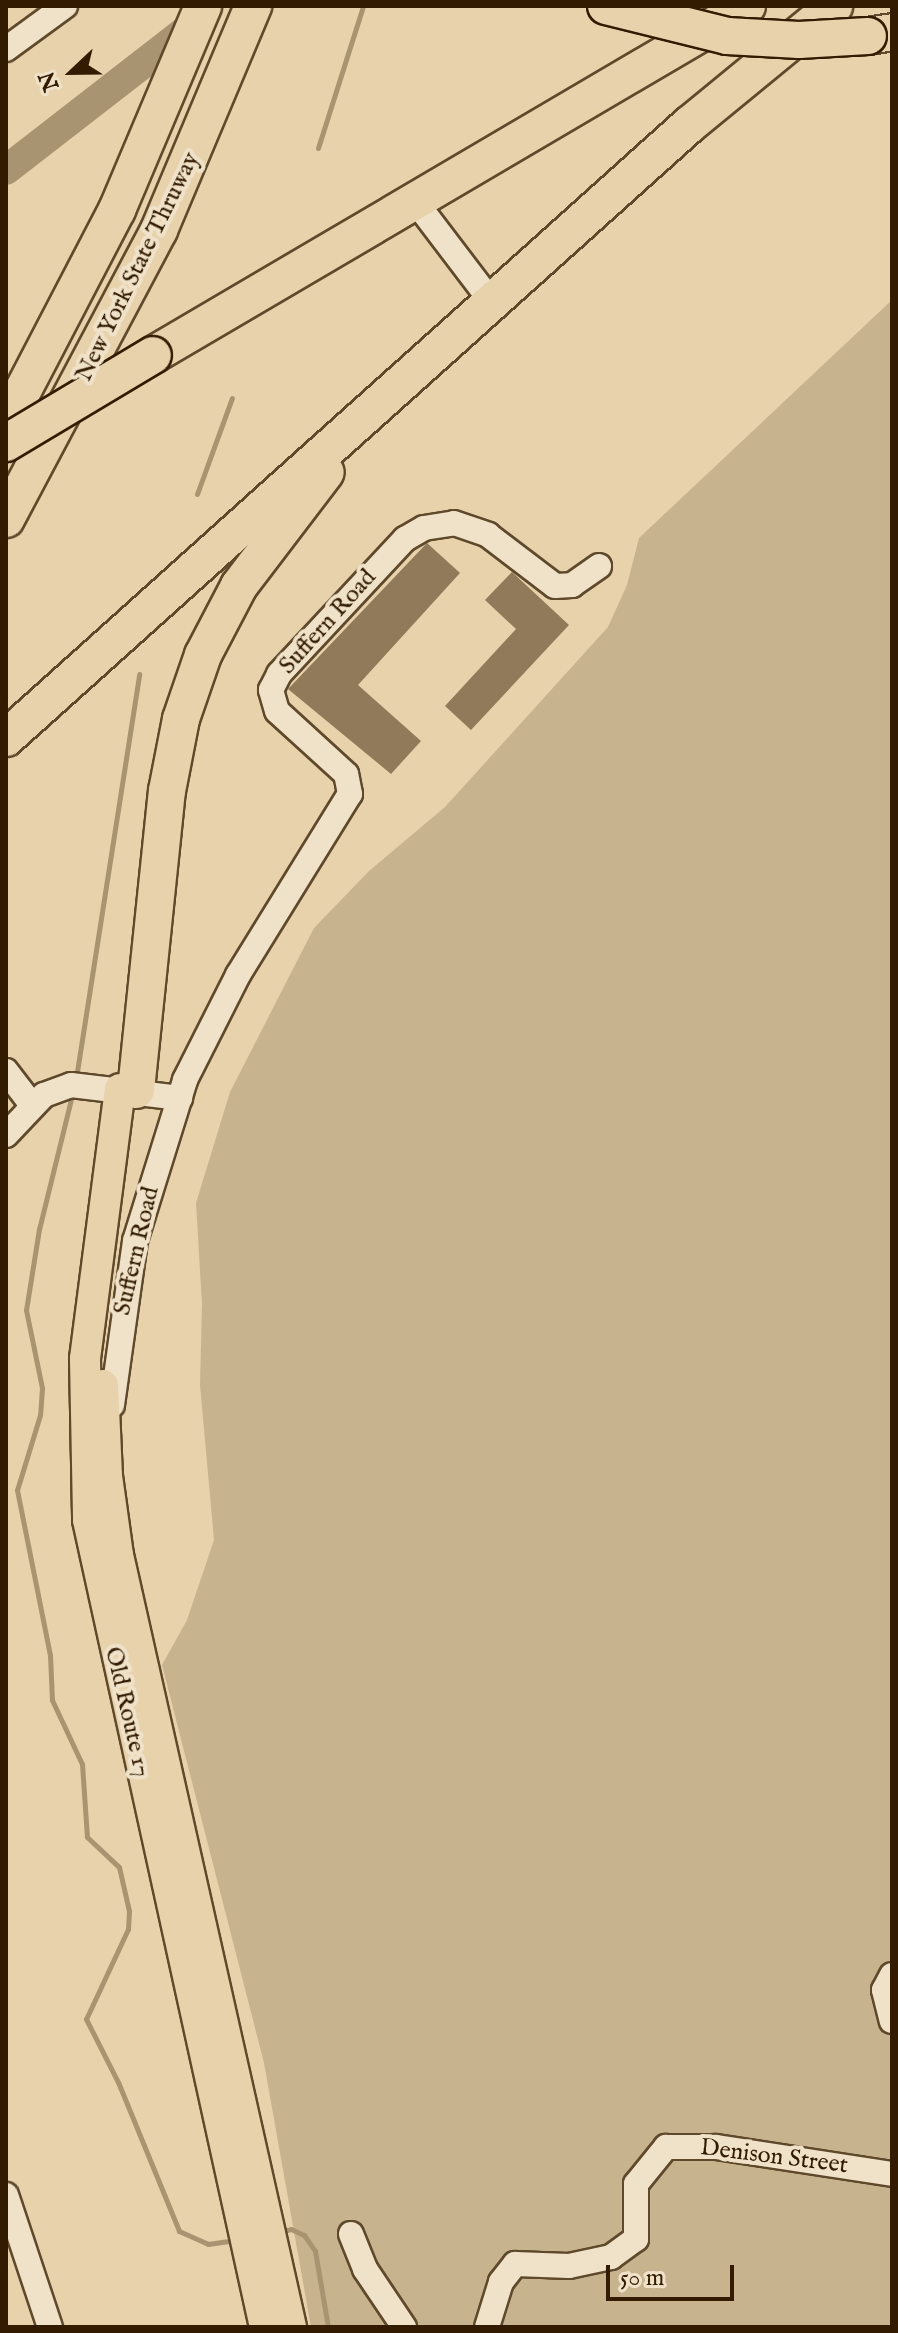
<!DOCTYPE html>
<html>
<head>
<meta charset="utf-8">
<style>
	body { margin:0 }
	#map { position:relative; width:898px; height:2333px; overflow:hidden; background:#e7d2ac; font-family:"IM FELL English",serif }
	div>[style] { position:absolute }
	.green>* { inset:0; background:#c8b38f }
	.stream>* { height:5px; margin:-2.5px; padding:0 2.5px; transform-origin:2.5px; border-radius:2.5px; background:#a99472 }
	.river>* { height:30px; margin:-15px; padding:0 15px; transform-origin:15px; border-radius:15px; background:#a99472 }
	.building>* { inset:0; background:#907a59 }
	.roads { filter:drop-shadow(2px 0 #5f492b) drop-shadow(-2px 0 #5f492b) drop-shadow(0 2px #5f492b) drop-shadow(0 -2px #5f492b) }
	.minor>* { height:24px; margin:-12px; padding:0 12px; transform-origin:12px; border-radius:12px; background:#efe2c9 }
	.major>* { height:30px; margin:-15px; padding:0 15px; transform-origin:15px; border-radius:15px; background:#e7d2ac }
	.highway>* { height:36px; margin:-18px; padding:0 18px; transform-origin:18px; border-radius:18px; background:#e7d2ac }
	.bridges { filter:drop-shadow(2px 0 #321b00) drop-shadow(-2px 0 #321b00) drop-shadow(0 2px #321b00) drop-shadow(0 -2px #321b00) }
	.highway-bridge>* { height:36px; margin:-18px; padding:0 18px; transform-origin:18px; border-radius:18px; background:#e7d2ac }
	span { translate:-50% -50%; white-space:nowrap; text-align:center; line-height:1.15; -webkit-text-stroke:8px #efe2c9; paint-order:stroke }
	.street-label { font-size:24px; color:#321b00 }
	.frame { position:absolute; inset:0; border:8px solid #321b00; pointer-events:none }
	.north { position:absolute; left:32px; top:32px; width:80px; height:80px; -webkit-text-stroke:6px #efe2c9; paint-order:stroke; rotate:248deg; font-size:22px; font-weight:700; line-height:32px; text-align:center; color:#321b00 }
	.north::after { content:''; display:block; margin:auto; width:28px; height:36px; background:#321b00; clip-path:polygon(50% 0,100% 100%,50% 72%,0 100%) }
	.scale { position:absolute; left:606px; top:2265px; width:128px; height:36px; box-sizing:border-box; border:4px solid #321b00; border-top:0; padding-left:10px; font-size:24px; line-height:28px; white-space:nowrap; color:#321b00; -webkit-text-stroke:6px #efe2c9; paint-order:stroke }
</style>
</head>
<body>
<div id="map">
	<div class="green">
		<i style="clip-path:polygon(892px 300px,892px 2327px,311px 2327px,264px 2063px,162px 1665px,187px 1620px,214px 1540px,200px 1385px,202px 1304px,196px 1203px,230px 1092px,314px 928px,369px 871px,445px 807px,608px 627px,627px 585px,639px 538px)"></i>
	</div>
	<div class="stream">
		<i style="left:318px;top:148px;width:149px;rotate:-72.4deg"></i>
		<i style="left:197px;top:494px;width:102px;rotate:-70deg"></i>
		<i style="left:76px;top:1078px;width:409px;rotate:-81.1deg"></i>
		<i style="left:73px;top:1091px;width:142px;rotate:103.8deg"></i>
		<i style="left:39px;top:1229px;width:82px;rotate:99.1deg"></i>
		<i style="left:26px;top:1310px;width:80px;rotate:78.4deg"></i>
		<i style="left:42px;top:1388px;width:27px;rotate:94deg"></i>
		<i style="left:40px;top:1415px;width:78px;rotate:107deg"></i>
		<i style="left:17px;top:1490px;width:168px;rotate:78.7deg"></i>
		<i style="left:50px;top:1655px;width:45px;rotate:87.5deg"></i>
		<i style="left:52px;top:1700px;width:71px;rotate:64.9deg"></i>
		<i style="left:82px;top:1764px;width:73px;rotate:86.1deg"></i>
		<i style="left:87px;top:1837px;width:44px;rotate:43.2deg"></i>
		<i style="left:119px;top:1867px;width:45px;rotate:77.2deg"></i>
		<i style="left:129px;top:1911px;width:18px;rotate:93deg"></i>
		<i style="left:128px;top:1929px;width:99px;rotate:115deg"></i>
		<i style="left:86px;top:2019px;width:71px;rotate:63.1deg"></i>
		<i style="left:118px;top:2082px;width:161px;rotate:67.7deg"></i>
		<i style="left:179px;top:2231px;width:32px;rotate:24deg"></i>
		<i style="left:208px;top:2244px;width:30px;rotate:-8deg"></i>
		<i style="left:279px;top:2232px;width:12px;rotate:-14deg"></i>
		<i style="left:291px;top:2229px;width:14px;rotate:25deg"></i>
		<i style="left:304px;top:2235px;width:19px;rotate:55deg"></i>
		<i style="left:315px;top:2251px;width:77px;rotate:80.3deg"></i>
	</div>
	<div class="river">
		<i style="left:6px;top:170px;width:242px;rotate:-37.8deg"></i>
	</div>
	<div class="building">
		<i style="clip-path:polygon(427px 543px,460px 573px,358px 685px,421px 741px,391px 774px,288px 689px)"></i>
		<i style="clip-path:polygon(512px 572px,569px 625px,471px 730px,445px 706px,516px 629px,485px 600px)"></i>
	</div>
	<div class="roads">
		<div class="minor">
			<i style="left:6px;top:49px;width:73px;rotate:-36.1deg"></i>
			<i style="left:415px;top:201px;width:126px;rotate:52.8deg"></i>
			<i style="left:6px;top:1071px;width:43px;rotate:52.6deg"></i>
			<i style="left:6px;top:1135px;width:55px;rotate:-46.5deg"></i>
			<i style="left:44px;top:1095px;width:29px;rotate:-20deg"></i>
			<i style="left:71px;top:1085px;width:110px;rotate:6.8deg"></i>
			<i style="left:112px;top:1405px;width:166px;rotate:-82deg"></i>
			<i style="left:135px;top:1241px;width:169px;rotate:-72.7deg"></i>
			<i style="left:185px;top:1080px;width:118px;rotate:-63.2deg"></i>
			<i style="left:238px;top:975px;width:213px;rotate:-58.3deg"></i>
			<i style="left:350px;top:794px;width:20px;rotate:-101deg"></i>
			<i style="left:346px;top:774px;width:93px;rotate:-137.6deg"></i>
			<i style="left:277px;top:711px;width:22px;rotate:-106deg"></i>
			<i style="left:271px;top:690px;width:18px;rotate:-63deg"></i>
			<i style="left:279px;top:674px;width:185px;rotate:-47deg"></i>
			<i style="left:405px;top:539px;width:22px;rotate:-30deg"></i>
			<i style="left:424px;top:528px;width:30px;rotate:-9deg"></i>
			<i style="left:454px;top:523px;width:36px;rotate:19deg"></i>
			<i style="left:488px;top:535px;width:84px;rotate:37.3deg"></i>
			<i style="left:555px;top:586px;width:17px;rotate:-3deg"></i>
			<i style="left:572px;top:585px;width:33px;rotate:-35deg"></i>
			<i style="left:892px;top:1975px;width:17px;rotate:118deg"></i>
			<i style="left:884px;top:1990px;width:32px;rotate:76deg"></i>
			<i style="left:6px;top:2195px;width:139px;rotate:71.6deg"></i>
			<i style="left:351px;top:2234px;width:38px;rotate:68deg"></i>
			<i style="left:365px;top:2269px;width:70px;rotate:56.1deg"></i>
			<i style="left:487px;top:2327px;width:47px;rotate:-72.7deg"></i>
			<i style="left:501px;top:2282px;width:23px;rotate:-52deg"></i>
			<i style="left:515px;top:2264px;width:54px;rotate:2.1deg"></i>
			<i style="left:569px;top:2266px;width:43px;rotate:-12.1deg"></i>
			<i style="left:611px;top:2257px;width:31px;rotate:-36deg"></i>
			<i style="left:636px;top:2239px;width:55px;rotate:-90deg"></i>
			<i style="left:636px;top:2184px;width:48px;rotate:-51deg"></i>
			<i style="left:666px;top:2147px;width:50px"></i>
			<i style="left:716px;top:2147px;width:178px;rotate:8.7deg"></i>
		</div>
		<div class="major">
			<i style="left:120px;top:1089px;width:272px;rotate:97.4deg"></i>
			<i style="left:85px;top:1359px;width:161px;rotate:88.9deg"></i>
			<i style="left:88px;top:1520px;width:826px;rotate:77.63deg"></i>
			<i style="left:103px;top:1385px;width:91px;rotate:87.5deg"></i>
			<i style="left:107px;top:1476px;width:80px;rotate:82.1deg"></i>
			<i style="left:118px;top:1555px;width:791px;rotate:77.37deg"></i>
		</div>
		<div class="highway">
			<i style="left:868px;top:36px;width:24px;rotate:-9deg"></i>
			<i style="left:153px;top:355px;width:689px;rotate:-30.44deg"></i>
			<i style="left:6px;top:423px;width:240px;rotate:-62.5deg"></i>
			<i style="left:117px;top:210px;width:221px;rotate:-67.1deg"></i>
			<i style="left:6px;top:519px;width:327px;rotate:-62.1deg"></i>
			<i style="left:159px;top:230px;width:243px;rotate:-67.2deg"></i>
			<i style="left:6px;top:738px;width:918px;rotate:-41.91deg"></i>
			<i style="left:689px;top:125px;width:188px;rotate:-39.4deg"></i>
			<i style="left:136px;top:1090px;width:301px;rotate:-84.1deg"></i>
			<i style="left:167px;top:791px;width:73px;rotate:-79deg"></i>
			<i style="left:181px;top:719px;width:68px;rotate:-71deg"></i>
			<i style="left:203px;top:655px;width:78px;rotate:-62.4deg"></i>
			<i style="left:239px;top:586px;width:143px;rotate:-52.7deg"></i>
		</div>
	</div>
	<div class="bridges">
		<div class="highway-bridge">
			<i style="left:606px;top:6px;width:125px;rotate:13.9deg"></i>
			<i style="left:727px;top:36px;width:72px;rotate:3.2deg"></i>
			<i style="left:799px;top:40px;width:69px;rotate:-3.3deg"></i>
			<i style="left:6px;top:443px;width:171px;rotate:-30.9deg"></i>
		</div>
	</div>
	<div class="street-label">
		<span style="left:138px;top:267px;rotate:-64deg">New York State Thruway</span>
		<span style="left:328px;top:622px;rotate:-48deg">Suffern Road</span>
		<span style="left:137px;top:1251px;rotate:-77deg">Suffern Road</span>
		<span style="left:127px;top:1712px;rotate:77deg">Old Route 17</span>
		<span style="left:774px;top:2157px;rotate:7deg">Denison Street</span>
	</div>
	<div class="frame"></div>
	<div class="north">N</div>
	<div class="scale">50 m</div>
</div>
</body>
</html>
